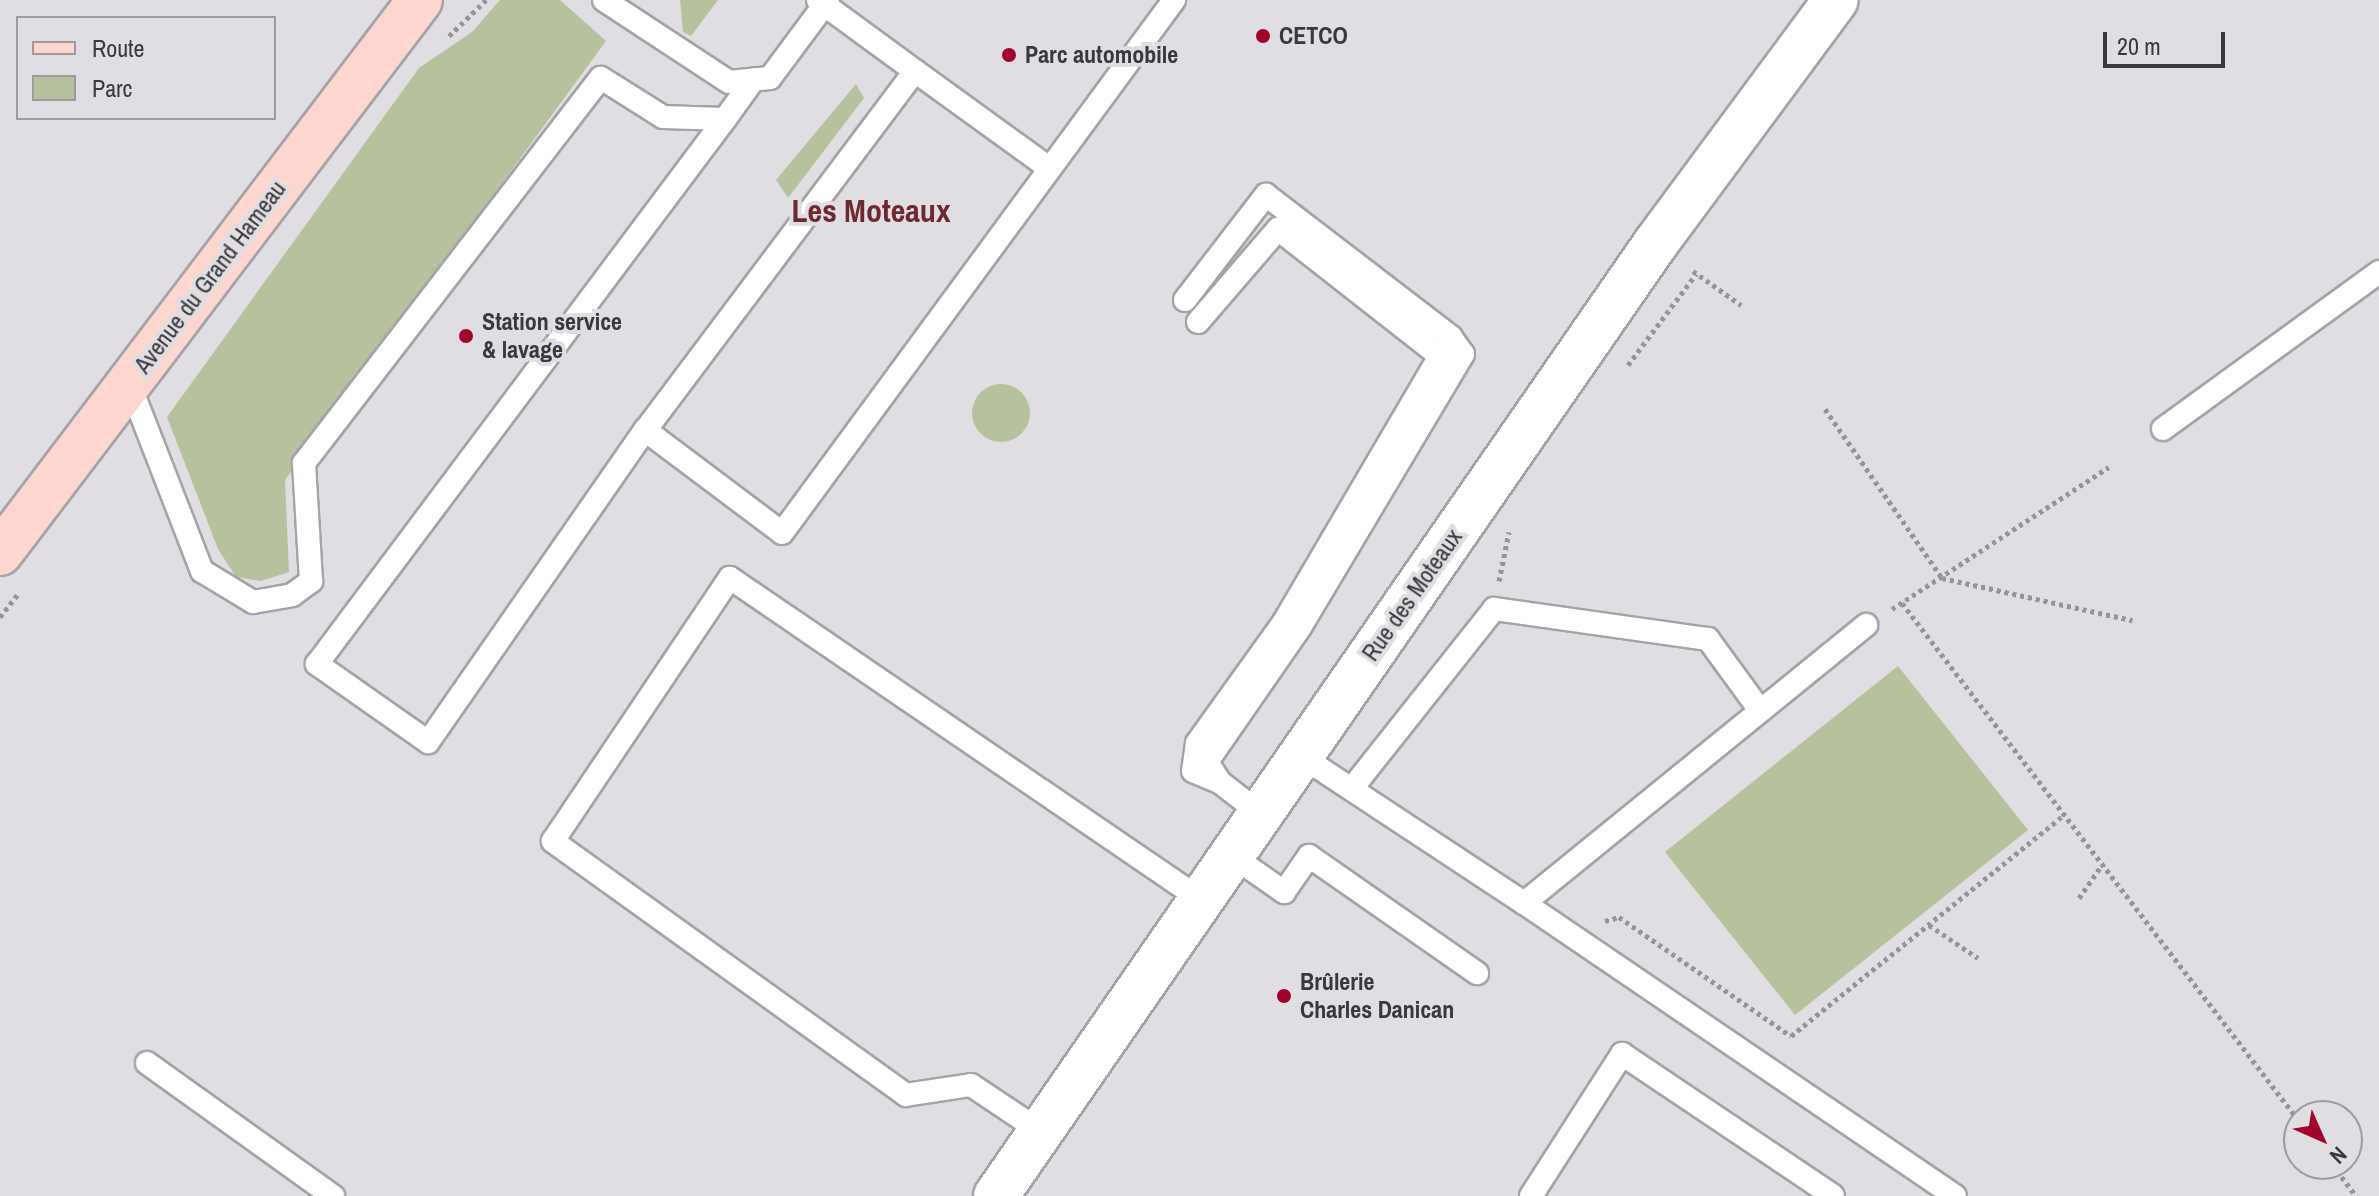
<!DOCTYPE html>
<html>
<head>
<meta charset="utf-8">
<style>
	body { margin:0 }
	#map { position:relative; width:2379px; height:1196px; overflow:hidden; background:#e0dde3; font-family:"Archivo Narrow",sans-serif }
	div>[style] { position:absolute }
	.green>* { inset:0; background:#b6c19d }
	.round { border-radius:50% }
	.path>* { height:5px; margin-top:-2.5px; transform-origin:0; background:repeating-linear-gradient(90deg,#969498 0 4px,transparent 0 8px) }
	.roads { filter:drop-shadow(2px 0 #a5a3a8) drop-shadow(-2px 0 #a5a3a8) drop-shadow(0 2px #a5a3a8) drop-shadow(0 -2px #a5a3a8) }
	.service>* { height:22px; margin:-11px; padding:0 11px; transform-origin:11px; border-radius:11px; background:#fff }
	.minor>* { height:44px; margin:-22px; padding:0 22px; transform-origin:22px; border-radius:22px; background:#fff }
	.secondary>* { height:44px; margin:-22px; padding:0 22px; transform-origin:22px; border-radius:22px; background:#fdd7cf }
	.dots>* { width:22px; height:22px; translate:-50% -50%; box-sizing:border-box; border:4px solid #e0dde3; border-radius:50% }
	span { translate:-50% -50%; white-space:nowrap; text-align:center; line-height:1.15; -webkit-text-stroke:8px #e0dde3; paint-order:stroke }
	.poi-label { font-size:24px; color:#39383a; font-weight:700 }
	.left { translate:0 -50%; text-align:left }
	.street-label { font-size:24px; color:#39383a }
	.district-label { font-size:32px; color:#6f282d; font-weight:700 }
	.legend { position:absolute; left:16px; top:16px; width:260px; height:104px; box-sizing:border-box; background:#e0dde3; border:2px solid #9d9b9f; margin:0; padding:10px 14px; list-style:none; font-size:24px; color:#39383a }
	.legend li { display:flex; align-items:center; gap:16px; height:40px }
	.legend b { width:40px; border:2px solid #9d9b9f }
	.north { position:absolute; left:2283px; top:1100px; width:80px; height:80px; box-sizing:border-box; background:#e0dde3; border:2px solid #9d9b9f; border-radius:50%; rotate:135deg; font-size:22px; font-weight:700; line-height:32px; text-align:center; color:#39383a }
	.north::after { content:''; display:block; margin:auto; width:28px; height:36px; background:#a2022a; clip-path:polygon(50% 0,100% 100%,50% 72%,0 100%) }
	.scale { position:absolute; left:2103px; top:32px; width:122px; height:36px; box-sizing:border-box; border:4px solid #39383a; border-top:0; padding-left:10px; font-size:24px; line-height:28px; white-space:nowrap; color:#39383a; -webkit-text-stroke:6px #e0dde3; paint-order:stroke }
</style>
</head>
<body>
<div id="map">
	<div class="green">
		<i style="clip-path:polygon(500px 0,560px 0,606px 41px,285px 480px,289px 572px,261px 581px,236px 577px,218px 549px,167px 417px,419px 68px,472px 32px)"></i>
		<i style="clip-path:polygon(680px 0,718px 0,691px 36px,683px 32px)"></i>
		<i style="clip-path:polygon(856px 84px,864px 98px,788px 198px,776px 180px)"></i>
		<i class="round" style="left:972px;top:384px;width:58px;height:58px"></i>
		<i style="clip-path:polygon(1898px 666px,2028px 830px,1795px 1015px,1665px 852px)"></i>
	</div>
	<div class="path">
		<i style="left:449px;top:36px;width:52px;rotate:-44.2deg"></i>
		<i style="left:1693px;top:271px;width:59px;rotate:35.3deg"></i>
		<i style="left:1628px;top:365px;width:114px;rotate:-53.2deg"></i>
		<i style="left:1825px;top:409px;width:206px;rotate:55.3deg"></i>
		<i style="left:1942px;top:578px;width:195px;rotate:12.5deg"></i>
		<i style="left:1499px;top:581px;width:50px;rotate:-78.5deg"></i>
		<i style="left:1902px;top:603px;width:653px;rotate:52.53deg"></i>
		<i style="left:1892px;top:609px;width:259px;rotate:-33.2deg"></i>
		<i style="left:0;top:617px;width:31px;rotate:-52deg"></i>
		<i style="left:2079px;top:898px;width:40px;rotate:-55.1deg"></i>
		<i style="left:1605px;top:921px;width:15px;rotate:-16deg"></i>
		<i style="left:1619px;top:917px;width:209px;rotate:34.7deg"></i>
		<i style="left:1791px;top:1036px;width:351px;rotate:-39deg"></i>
		<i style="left:1929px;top:925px;width:59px;rotate:34deg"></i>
		<i style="left:2332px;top:1164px;width:40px;rotate:53deg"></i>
	</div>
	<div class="roads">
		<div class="service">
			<i style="left:604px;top:0;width:149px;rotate:33.3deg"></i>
			<i style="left:729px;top:82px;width:41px;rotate:-5.6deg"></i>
			<i style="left:770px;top:78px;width:97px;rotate:-53.4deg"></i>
			<i style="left:818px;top:0;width:120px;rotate:36.2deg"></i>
			<i style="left:915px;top:71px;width:449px;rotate:126.9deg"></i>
			<i style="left:645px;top:430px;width:171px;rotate:36.9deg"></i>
			<i style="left:782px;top:533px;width:662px;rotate:-53.67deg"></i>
			<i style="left:915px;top:71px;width:165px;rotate:35.9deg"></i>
			<i style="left:1185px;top:300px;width:133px;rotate:-52.4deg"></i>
			<i style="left:1266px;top:195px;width:233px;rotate:37.5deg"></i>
			<i style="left:1451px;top:337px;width:21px;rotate:55deg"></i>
			<i style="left:1463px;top:354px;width:317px;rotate:120.8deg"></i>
			<i style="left:1301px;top:626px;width:165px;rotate:124.7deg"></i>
			<i style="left:1207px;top:762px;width:24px;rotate:57deg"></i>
			<i style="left:1198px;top:322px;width:123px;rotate:-49.3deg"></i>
			<i style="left:1278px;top:229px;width:206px;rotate:38.1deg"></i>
			<i style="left:1440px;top:356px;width:308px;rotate:120.4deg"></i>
			<i style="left:1284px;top:622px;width:149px;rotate:125.7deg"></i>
			<i style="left:1197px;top:743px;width:28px;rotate:98deg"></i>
			<i style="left:1193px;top:771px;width:30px;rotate:23deg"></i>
			<i style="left:1221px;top:783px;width:51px;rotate:37.8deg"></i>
			<i style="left:129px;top:383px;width:202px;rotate:68.8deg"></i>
			<i style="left:202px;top:571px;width:60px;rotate:31.3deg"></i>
			<i style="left:253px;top:602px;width:40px;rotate:-10deg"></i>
			<i style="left:292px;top:595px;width:24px;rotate:-36deg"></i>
			<i style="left:311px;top:581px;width:118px;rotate:-93.4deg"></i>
			<i style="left:304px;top:463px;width:486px;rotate:-52.4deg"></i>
			<i style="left:601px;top:78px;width:73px;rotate:32.2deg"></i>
			<i style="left:663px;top:117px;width:62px;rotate:1.8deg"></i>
			<i style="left:725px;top:119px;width:49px;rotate:-54.1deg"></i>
			<i style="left:2163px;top:429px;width:267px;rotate:-36deg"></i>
			<i style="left:645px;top:430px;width:380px;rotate:124.8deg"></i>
			<i style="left:428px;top:742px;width:136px;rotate:-144.9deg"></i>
			<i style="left:317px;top:664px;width:681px;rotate:-53.18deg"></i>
			<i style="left:1301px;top:756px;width:267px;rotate:33.4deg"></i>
			<i style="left:1524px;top:903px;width:441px;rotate:-39.1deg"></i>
			<i style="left:1353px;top:787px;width:227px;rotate:-51.6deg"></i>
			<i style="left:1494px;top:609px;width:216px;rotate:8deg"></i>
			<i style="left:1708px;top:639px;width:87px;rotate:53.9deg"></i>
			<i style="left:1231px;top:855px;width:65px;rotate:34.9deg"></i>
			<i style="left:1284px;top:892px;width:44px;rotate:-55.2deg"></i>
			<i style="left:1309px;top:856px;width:205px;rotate:34.9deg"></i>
			<i style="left:1524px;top:903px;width:521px;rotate:34.21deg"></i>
			<i style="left:147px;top:1063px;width:229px;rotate:35.6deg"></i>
			<i style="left:1040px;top:1131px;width:83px;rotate:-146.3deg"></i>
			<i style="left:971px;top:1085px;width:66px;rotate:171.3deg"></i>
			<i style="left:906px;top:1095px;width:435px;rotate:-144.3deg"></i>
			<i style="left:553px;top:841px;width:317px;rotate:-56.1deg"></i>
			<i style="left:730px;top:578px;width:569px;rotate:34.33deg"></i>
			<i style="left:1531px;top:1196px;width:169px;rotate:-57.3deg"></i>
			<i style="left:1622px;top:1054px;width:254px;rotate:33.9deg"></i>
		</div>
		<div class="minor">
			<i style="left:996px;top:1196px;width:1159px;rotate:-55.3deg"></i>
			<i style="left:1656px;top:243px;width:302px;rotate:-53.5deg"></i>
		</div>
		<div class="secondary">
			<i style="left:0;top:553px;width:694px;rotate:-52.78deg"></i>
		</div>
	</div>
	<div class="dots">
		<i style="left:1263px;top:36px;background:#a2022a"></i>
		<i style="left:1009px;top:55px;background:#a2022a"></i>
		<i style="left:466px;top:336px;background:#a2022a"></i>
		<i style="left:1284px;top:996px;background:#a2022a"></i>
	</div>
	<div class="poi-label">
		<span class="left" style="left:1279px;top:36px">CETCO</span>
		<span class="left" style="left:1025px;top:55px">Parc automobile</span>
		<span class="left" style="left:482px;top:336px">Station service<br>&amp; lavage</span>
		<span class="left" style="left:1300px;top:996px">Brûlerie<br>Charles Danican</span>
	</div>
	<div class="street-label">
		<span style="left:210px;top:277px;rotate:-53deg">Avenue du Grand Hameau</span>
		<span style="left:1412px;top:595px;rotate:-55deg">Rue des Moteaux</span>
	</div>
	<div class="district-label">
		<span style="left:871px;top:211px">Les Moteaux</span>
	</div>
	<ul class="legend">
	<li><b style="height:10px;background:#fdd7cf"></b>Route</li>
	<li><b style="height:22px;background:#b6c19d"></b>Parc</li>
	</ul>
	<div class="north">N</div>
	<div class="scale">20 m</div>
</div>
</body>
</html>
